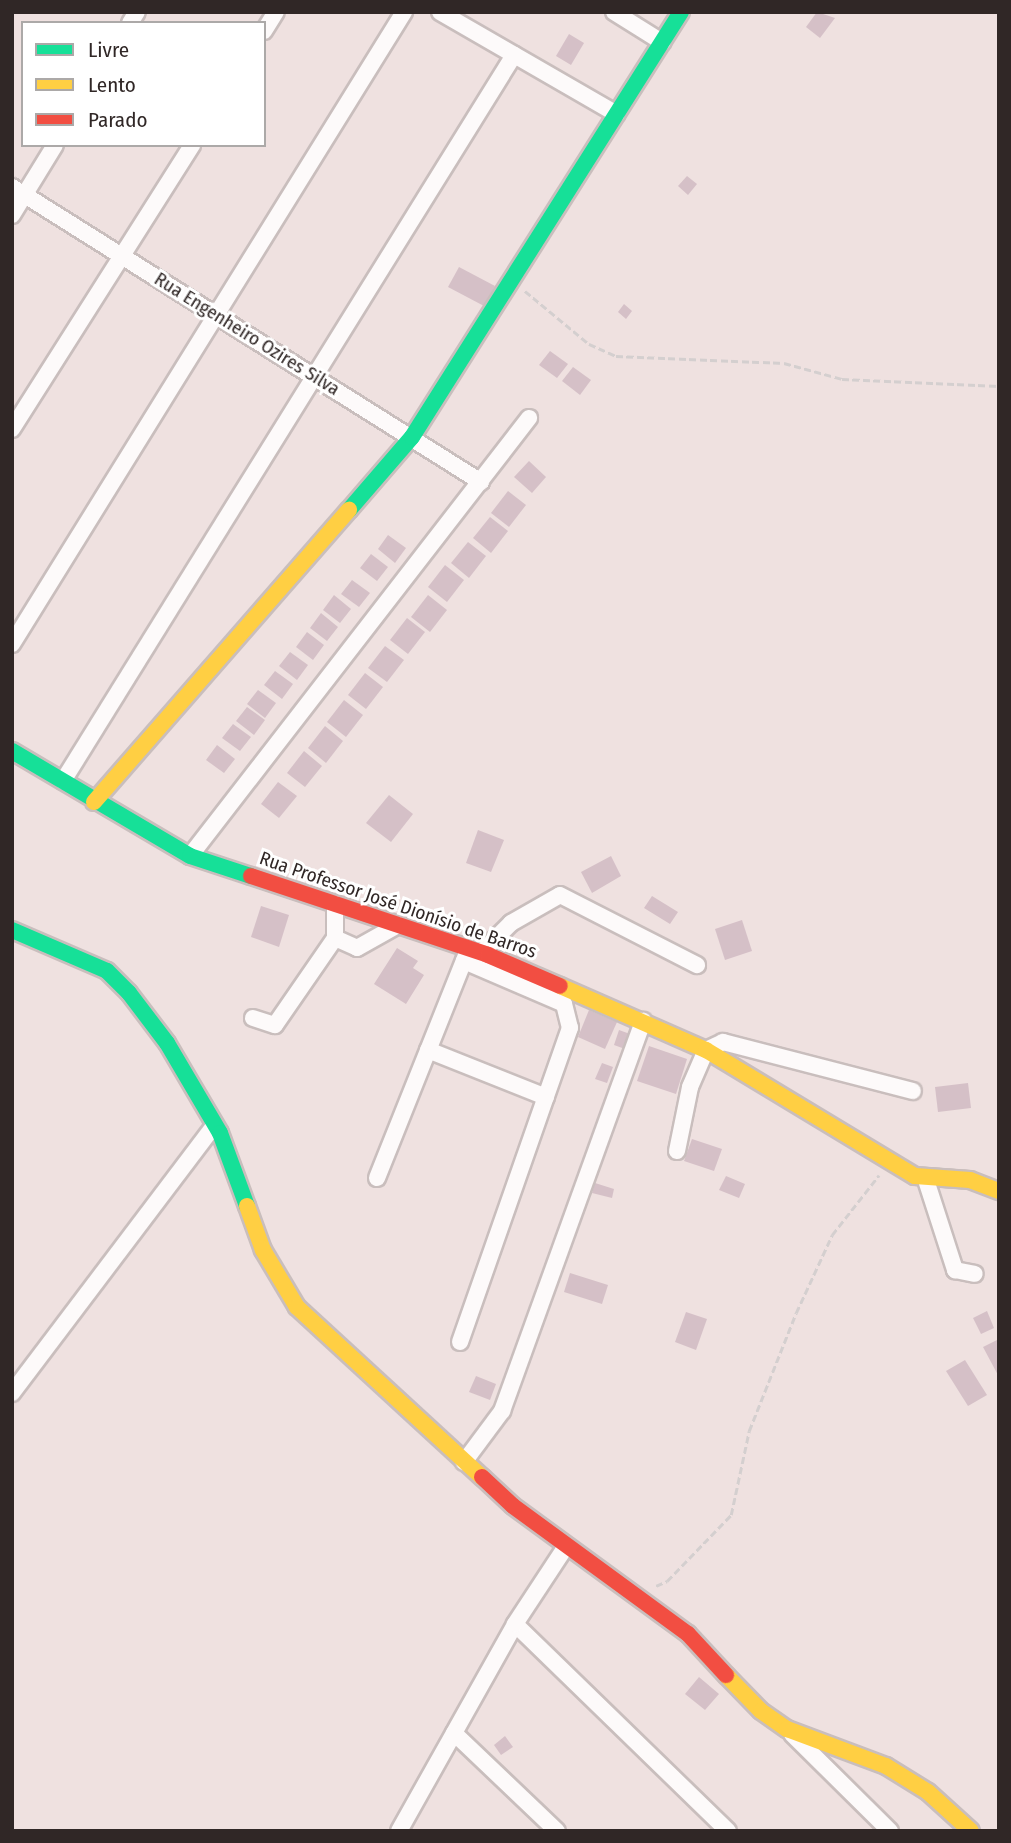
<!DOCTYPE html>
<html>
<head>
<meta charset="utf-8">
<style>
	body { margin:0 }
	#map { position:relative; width:1011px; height:1843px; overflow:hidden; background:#efe1e0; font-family:"Fira Sans Condensed",sans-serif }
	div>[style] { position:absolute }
	.building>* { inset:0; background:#d5c0c7 }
	.path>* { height:2.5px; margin-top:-1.25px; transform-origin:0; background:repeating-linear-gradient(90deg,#d4cfcf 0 7px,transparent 0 10.5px) }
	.roads { filter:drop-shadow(2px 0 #c9bebd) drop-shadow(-2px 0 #c9bebd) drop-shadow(0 2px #c9bebd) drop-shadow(0 -2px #c9bebd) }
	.street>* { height:16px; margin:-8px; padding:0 8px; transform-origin:8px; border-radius:8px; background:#fdfafa }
	.fast>* { height:16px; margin:-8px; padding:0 8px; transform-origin:8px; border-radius:8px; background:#16e098 }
	.slow>* { height:16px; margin:-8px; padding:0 8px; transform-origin:8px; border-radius:8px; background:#ffcf43 }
	.jam>* { height:16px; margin:-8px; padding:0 8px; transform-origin:8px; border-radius:8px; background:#f24e42 }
	span { translate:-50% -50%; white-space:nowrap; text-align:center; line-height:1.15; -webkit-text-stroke:6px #fff; paint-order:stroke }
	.street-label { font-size:19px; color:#302726 }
	.frame { position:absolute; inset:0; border:14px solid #302726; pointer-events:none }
	.legend { position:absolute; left:21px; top:21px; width:245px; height:126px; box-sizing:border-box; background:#fff; border:2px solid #aca9a8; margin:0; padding:9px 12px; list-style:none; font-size:21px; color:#302726 }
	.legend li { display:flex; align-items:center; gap:14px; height:35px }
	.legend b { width:35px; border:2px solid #aca9a8 }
</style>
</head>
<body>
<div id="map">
	<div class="building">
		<i style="clip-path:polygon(817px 12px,835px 18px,820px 38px,806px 27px)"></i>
		<i style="clip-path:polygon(569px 34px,584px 43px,571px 65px,556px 56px)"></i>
		<i style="clip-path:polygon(687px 176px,697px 184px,688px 195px,678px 186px)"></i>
		<i style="clip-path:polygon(459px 267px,495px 286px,484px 306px,448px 287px)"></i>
		<i style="clip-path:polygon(624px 304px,632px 311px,626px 319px,618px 312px)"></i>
		<i style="clip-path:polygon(550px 351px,568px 364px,557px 378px,539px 365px)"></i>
		<i style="clip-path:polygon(573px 367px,591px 380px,580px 395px,562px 381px)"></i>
		<i style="clip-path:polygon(529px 461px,546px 477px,532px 493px,514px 477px)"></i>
		<i style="clip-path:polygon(508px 491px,526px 505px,509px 527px,491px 513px)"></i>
		<i style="clip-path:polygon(490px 517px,508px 531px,491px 553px,473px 538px)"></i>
		<i style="clip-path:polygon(388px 535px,406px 548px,395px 563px,378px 549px)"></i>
		<i style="clip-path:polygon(468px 542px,486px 556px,469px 578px,451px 563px)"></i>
		<i style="clip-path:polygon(371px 554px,388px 567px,377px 581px,360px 568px)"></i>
		<i style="clip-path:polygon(445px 565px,464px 580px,447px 602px,428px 587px)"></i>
		<i style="clip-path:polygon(352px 580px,370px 593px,359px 607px,341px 594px)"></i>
		<i style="clip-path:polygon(334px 595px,351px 609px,340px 623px,323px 610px)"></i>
		<i style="clip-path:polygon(428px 595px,447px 610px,430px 632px,411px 617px)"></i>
		<i style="clip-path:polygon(321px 613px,338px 627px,327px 641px,310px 628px)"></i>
		<i style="clip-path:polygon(407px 618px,425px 632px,408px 654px,390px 640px)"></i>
		<i style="clip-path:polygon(307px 632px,324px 645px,313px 660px,296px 647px)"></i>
		<i style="clip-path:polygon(385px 646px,404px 660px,387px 682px,368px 668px)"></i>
		<i style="clip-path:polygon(290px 652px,308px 665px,297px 680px,279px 666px)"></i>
		<i style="clip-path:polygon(275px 671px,293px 684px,282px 699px,264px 685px)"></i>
		<i style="clip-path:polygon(365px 673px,383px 687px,366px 709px,348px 695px)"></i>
		<i style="clip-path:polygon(258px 690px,276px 703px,265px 718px,247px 704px)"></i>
		<i style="clip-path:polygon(344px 700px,363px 715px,346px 737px,327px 722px)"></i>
		<i style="clip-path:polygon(247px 707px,265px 720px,254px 735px,236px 721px)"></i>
		<i style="clip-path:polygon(233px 724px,251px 737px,240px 751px,222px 738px)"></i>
		<i style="clip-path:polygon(325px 726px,343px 741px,326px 763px,308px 748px)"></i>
		<i style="clip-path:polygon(217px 745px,235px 759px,224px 773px,206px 760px)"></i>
		<i style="clip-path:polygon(304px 751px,322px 766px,305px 787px,287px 773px)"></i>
		<i style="clip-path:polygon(278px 782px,297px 796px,279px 818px,261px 804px)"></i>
		<i style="clip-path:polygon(389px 795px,413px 814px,391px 842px,366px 823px)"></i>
		<i style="clip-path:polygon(478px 830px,504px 840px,491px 872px,466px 863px)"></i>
		<i style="clip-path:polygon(611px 856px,621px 876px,592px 893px,581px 872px)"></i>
		<i style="clip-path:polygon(652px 896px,678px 912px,670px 924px,644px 908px)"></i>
		<i style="clip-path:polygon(261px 906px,289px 915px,279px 947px,251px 937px)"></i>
		<i style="clip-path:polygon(742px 920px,752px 951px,725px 960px,715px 929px)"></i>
		<i style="clip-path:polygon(397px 948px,418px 961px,413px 968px,424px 975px,406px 1004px,374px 984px)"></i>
		<i style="clip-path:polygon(589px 1010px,617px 1022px,605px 1049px,578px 1037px)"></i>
		<i style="clip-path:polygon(619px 1030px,630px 1034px,625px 1049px,614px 1045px)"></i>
		<i style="clip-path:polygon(649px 1046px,687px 1059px,676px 1094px,637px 1081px)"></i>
		<i style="clip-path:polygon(602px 1063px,613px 1067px,607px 1083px,595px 1079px)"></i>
		<i style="clip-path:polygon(968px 1083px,971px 1108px,938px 1112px,935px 1087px)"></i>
		<i style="clip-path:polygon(692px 1139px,722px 1149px,714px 1171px,684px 1161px)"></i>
		<i style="clip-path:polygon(726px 1176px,745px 1184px,739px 1198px,719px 1190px)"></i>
		<i style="clip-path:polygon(595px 1183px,614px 1189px,612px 1198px,592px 1193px)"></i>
		<i style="clip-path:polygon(570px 1273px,608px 1285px,602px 1304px,564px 1292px)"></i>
		<i style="clip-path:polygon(987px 1311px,994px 1328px,981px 1334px,973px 1318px)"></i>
		<i style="clip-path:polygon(686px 1312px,707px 1319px,696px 1350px,675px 1342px)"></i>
		<i style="clip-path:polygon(999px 1339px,999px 1377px,983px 1347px)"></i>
		<i style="clip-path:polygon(965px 1360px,987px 1395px,968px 1406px,946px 1371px)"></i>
		<i style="clip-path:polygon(476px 1376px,496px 1384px,490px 1400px,469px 1392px)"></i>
		<i style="clip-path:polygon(699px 1677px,719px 1694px,705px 1710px,685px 1694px)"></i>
		<i style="clip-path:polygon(505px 1736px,513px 1747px,501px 1755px,494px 1745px)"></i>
	</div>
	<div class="path">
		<i style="left:525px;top:291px;width:83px;rotate:39.6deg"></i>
		<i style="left:589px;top:344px;width:30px;rotate:24deg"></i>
		<i style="left:616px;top:356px;width:168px;rotate:2.4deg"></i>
		<i style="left:784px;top:363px;width:60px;rotate:15.4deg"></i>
		<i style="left:842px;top:379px;width:157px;rotate:2.6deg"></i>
		<i style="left:656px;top:1586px;width:12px;rotate:-24deg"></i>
		<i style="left:667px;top:1581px;width:92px;rotate:-45.9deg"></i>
		<i style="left:731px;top:1515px;width:86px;rotate:-77.9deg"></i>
		<i style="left:749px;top:1431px;width:127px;rotate:-68.3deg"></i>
		<i style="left:796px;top:1313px;width:86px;rotate:-65.2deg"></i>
		<i style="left:832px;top:1235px;width:76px;rotate:-51.9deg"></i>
	</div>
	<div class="roads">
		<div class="street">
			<i style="left:440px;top:12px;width:204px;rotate:30deg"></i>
			<i style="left:614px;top:12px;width:57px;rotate:32deg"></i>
			<i style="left:130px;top:23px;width:13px;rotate:-58deg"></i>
			<i style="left:264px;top:31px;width:22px;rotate:-58deg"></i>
			<i style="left:12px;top:187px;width:554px;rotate:32.17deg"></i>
			<i style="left:12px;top:215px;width:82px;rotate:-58.4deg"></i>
			<i style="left:12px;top:429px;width:336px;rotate:-57.6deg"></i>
			<i style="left:12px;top:644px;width:744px;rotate:-58.19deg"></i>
			<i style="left:63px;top:781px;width:855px;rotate:-58.15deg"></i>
			<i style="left:190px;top:856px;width:554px;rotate:-52.26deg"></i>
			<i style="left:335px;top:938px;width:24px;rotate:24deg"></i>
			<i style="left:357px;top:948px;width:47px;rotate:-29.3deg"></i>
			<i style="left:481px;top:953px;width:42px;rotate:-45deg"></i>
			<i style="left:511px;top:923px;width:56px;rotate:-29.7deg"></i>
			<i style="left:560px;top:895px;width:154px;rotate:27.1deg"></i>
			<i style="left:253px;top:1018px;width:23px;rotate:18deg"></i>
			<i style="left:275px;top:1025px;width:106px;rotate:-55.4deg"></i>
			<i style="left:335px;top:938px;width:34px;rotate:-90deg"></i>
			<i style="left:428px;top:1050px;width:127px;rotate:21.7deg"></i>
			<i style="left:677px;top:1151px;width:65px;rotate:-78.5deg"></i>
			<i style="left:690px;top:1087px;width:40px;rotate:-66.6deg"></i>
			<i style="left:706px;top:1050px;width:19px;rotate:-25deg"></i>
			<i style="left:723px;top:1042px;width:196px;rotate:14.5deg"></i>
			<i style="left:377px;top:1178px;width:245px;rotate:-68.2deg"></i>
			<i style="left:926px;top:1180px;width:95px;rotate:72.1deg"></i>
			<i style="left:955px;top:1270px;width:20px;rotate:11deg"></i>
			<i style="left:460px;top:1342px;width:333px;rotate:-70.7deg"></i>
			<i style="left:570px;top:1028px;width:25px;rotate:-104deg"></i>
			<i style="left:564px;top:1004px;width:109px;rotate:-156.7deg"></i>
			<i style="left:12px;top:1393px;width:336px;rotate:-52.9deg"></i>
			<i style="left:464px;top:1462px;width:64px;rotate:-53.3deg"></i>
			<i style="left:502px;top:1411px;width:415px;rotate:-70.1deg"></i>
			<i style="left:515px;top:1624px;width:297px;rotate:44.2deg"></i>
			<i style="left:454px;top:1733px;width:142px;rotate:43.6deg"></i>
			<i style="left:792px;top:1734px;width:138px;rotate:44.7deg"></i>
			<i style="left:399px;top:1831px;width:237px;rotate:-60.7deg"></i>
			<i style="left:515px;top:1624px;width:91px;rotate:-56.7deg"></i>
		</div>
		<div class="fast">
			<i style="left:349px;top:510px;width:96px;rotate:-49.2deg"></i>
			<i style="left:412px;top:437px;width:503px;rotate:-57.67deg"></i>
			<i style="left:12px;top:751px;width:207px;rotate:30.5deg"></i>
			<i style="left:190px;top:856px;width:64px;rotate:18.2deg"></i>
			<i style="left:12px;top:930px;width:103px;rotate:23.3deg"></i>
			<i style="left:107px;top:971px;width:31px;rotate:45deg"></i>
			<i style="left:129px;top:993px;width:63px;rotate:52.8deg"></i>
			<i style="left:167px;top:1043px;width:104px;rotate:59.5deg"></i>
			<i style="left:220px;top:1133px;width:78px;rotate:69.7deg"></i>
		</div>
		<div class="slow">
			<i style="left:94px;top:802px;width:388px;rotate:-48.9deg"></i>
			<i style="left:560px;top:986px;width:159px;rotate:23.7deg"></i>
			<i style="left:706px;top:1050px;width:244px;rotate:31.1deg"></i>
			<i style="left:915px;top:1176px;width:55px;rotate:4.2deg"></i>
			<i style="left:970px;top:1180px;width:31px;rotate:21deg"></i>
			<i style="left:247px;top:1206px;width:47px;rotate:70deg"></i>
			<i style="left:263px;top:1250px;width:66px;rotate:59.2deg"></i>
			<i style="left:297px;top:1307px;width:251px;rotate:42.6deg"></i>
			<i style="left:726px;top:1675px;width:50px;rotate:45.8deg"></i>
			<i style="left:761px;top:1711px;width:32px;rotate:35deg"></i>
			<i style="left:787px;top:1729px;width:106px;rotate:20.5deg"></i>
			<i style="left:886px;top:1766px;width:49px;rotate:31.8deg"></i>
			<i style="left:928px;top:1792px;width:58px;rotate:42.2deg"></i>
		</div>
		<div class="jam">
			<i style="left:251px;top:876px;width:250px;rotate:18.4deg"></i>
			<i style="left:488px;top:955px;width:78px;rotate:23.3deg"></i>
			<i style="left:482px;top:1477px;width:42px;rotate:43.1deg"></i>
			<i style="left:513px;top:1506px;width:217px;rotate:36.2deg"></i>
			<i style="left:688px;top:1634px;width:56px;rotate:47.2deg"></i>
		</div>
	</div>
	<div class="street-label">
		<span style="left:247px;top:334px;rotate:32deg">Rua Engenheiro Ozires Silva</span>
		<span style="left:398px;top:905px;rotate:19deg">Rua Professor José Dionísio de Barros</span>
	</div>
	<div class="frame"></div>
	<ul class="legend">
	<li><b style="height:9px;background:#16e098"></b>Livre</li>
	<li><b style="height:9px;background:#ffcf43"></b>Lento</li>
	<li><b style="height:9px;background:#f24e42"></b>Parado</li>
	</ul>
</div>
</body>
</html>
